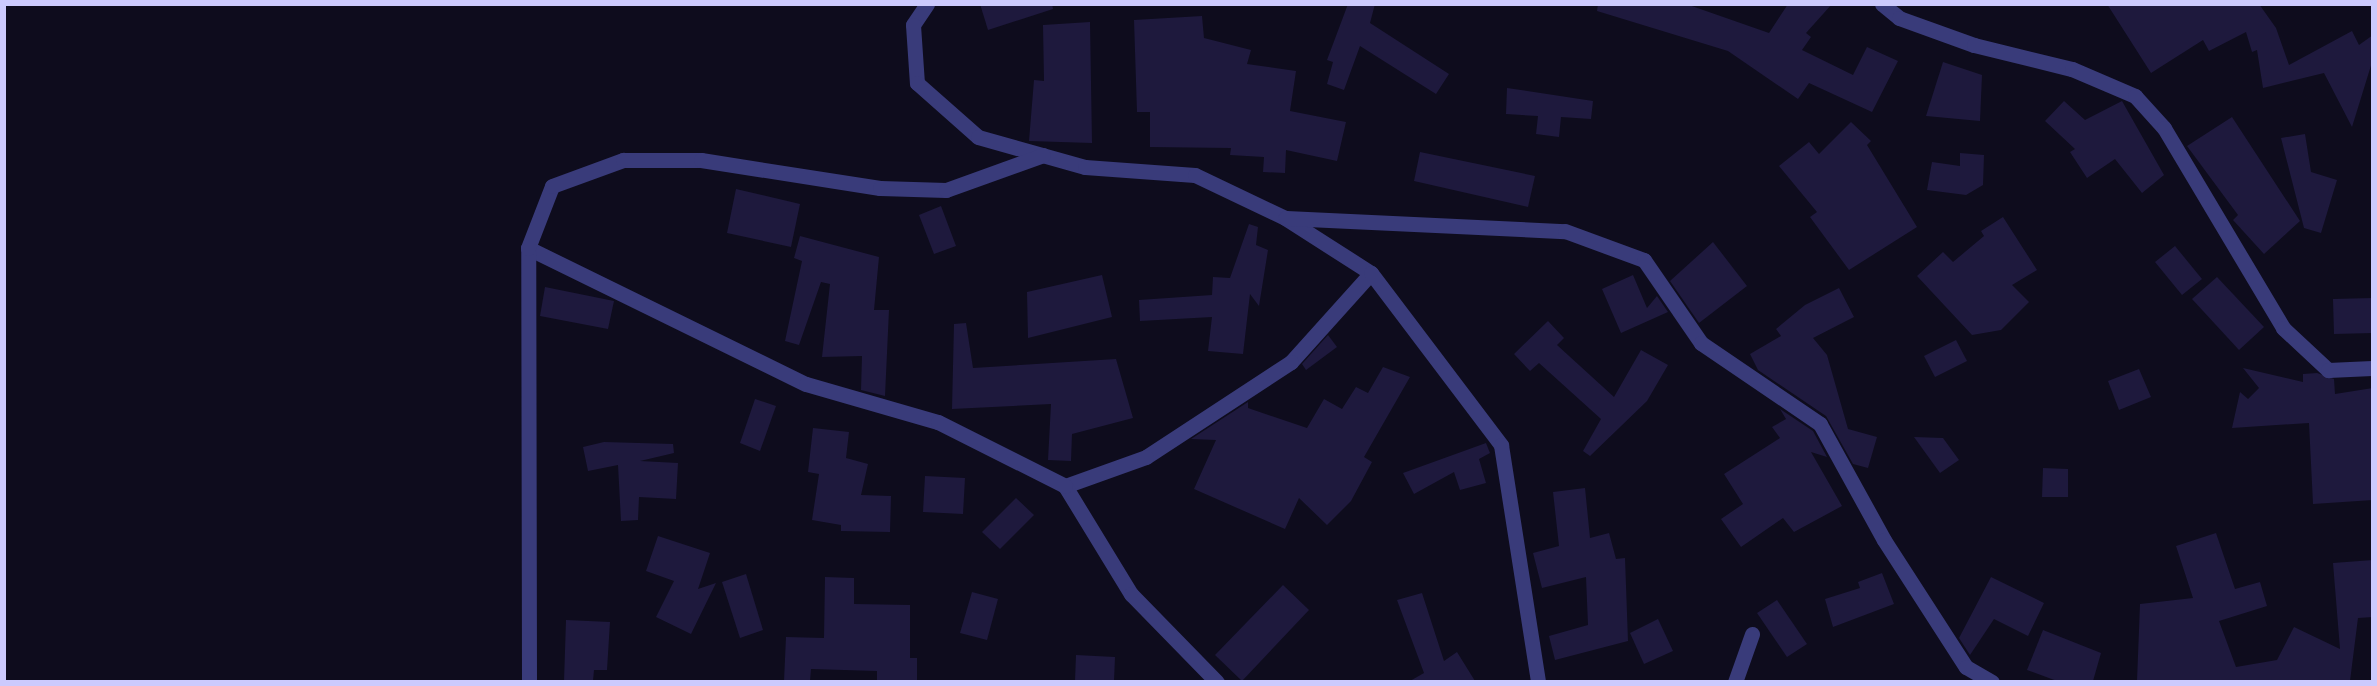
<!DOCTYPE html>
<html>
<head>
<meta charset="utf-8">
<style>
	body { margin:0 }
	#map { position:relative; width:2377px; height:686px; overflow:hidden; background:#0e0c1d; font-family:Helvetica,sans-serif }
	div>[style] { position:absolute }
	.building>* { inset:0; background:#1e193d }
	.minor>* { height:15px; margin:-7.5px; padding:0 7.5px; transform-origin:7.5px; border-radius:7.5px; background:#393b7a }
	span { translate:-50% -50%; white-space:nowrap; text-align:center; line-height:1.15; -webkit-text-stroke:4.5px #0e0c1d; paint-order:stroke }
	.frame { position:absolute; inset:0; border:6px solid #cccafd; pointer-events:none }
</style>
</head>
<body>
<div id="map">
	<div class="building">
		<i style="clip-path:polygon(980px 4px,1052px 4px,1053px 9px,988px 30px)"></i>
		<i style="clip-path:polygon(1348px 4px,1375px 4px,1370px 23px,1449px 74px,1436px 94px,1360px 46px,1344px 90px,1327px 84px,1333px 62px,1327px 60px)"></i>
		<i style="clip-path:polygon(1598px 4px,1686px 4px,1769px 33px,1788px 4px,1832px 4px,1806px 33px,1811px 37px,1802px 50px,1853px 75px,1867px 47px,1898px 61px,1872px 112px,1809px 83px,1798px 99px,1728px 51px,1597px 11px)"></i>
		<i style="clip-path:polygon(2107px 4px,2259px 4px,2276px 28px,2289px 65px,2352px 31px,2359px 45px,2373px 35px,2373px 59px,2352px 127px,2324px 73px,2263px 88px,2257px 50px,2252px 52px,2246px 32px,2209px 51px,2203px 40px,2151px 73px)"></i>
		<i style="clip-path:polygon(1202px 16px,1204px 38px,1251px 50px,1247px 64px,1296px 71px,1290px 111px,1346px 122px,1337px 161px,1286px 150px,1285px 173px,1263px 172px,1264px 157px,1230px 155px,1231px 148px,1150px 147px,1150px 112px,1137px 112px,1134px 20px)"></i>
		<i style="clip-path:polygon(1090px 22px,1092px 143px,1029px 141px,1034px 80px,1044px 81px,1043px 25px)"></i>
		<i style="clip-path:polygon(1943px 62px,1982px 75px,1980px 121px,1926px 116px)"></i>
		<i style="clip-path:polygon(1507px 88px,1593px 101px,1591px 119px,1561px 117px,1559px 137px,1536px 134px,1538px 116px,1506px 114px)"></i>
		<i style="clip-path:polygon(2064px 101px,2085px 120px,2122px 101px,2164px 175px,2142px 193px,2115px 159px,2087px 178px,2070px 152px,2075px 149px,2045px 121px)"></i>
		<i style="clip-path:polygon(2232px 117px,2300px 221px,2264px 254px,2233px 220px,2238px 215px,2187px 146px)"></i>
		<i style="clip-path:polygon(1851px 122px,1871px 141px,1867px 145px,1917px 227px,1849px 270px,1810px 217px,1817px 212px,1779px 166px,1809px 142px,1819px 154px)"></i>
		<i style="clip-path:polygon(2305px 134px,2311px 172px,2337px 180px,2321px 233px,2304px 228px,2281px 138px)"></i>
		<i style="clip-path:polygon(1420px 152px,1535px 176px,1528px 207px,1414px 181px)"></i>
		<i style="clip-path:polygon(1960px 153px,1984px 155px,1983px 185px,1966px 195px,1927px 190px,1932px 162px,1960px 166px)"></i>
		<i style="clip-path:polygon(736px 189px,800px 204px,791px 247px,727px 233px)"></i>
		<i style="clip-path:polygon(941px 206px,956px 246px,934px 254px,919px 215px)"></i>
		<i style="clip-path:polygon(2003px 217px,2037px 270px,2012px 285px,2029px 302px,2001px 330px,1972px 335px,1917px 276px,1943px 252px,1953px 262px,1984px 236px,1981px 231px)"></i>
		<i style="clip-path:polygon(1249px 224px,1258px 227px,1256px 245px,1268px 250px,1259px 306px,1250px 294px,1243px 354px,1208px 351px,1212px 317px,1140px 321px,1139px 300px,1212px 295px,1213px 277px,1230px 278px)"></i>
		<i style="clip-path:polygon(800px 236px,879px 257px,874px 310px,889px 310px,885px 396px,861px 390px,862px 356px,822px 357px,830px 284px,821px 282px,799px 345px,785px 341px,802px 261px,794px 258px)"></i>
		<i style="clip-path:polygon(1713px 242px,1747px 286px,1699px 323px,1670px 281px)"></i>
		<i style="clip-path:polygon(2175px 246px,2202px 279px,2182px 295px,2155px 262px)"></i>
		<i style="clip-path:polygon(1102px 275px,1112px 317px,1028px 338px,1027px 292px)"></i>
		<i style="clip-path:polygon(1633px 275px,1647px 308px,1657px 296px,1668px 312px,1621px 333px,1602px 289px)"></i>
		<i style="clip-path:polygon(2217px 277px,2264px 327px,2239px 350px,2192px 299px)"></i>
		<i style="clip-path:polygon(545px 287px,614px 301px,608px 329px,540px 316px)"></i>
		<i style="clip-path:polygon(1839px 288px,1854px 317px,1813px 338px,1827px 355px,1848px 429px,1877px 437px,1868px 468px,1853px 464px,1826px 416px,1758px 370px,1750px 354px,1781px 336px,1776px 329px,1805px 305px)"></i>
		<i style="clip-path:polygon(2373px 298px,2373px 333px,2334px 334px,2333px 299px)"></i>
		<i style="clip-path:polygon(1548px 321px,1564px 338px,1557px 345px,1614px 397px,1641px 350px,1668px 365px,1647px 401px,1590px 456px,1583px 451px,1601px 419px,1539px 363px,1530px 371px,1514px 354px)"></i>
		<i style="clip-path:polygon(966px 323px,973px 368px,1116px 359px,1133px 418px,1072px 434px,1071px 461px,1048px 460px,1051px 404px,952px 409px,954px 324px)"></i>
		<i style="clip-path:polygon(1328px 335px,1337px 347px,1306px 370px,1302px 364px)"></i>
		<i style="clip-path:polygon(1956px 340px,1967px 361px,1935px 377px,1924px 356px)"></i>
		<i style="clip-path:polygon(1383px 367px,1410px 377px,1364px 457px,1372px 462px,1351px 501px,1327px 525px,1299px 498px,1285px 529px,1194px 489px,1216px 440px,1191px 439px,1248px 402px,1248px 408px,1307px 428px,1324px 399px,1342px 409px,1356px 387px,1368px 393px)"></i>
		<i style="clip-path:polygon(2243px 368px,2303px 382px,2303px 374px,2317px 373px,2334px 379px,2335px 394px,2373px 388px,2373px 500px,2313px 504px,2309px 423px,2232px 428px,2240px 392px,2248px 399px,2259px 388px)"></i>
		<i style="clip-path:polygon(2139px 369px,2151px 397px,2119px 410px,2108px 381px)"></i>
		<i style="clip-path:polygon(755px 399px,776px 406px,760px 451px,740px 443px)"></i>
		<i style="clip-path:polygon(1780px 409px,1813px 431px,1827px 457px,1811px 452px,1842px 506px,1794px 532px,1783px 518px,1741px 547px,1721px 519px,1743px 504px,1724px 474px,1780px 438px,1772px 427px,1786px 419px)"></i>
		<i style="clip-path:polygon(813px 428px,849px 432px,846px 458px,868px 464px,861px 495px,891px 496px,890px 532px,841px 531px,841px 525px,812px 520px,819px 474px,808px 472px)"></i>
		<i style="clip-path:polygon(1914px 437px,1943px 438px,1959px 460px,1940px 473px)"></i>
		<i style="clip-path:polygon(604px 442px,673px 444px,674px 453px,640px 461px,678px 463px,676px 499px,639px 497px,638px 520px,621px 521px,618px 465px,588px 471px,583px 447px)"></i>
		<i style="clip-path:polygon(1486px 443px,1490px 453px,1479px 459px,1486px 483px,1460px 490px,1454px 472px,1414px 494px,1403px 473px)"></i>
		<i style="clip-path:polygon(2043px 468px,2068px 469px,2068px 497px,2042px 497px)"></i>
		<i style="clip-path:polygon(925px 476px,965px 478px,963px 514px,923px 512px)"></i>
		<i style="clip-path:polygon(1585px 488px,1590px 538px,1609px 533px,1616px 559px,1625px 558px,1628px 641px,1555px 660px,1549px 636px,1588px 625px,1586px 577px,1542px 588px,1533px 553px,1559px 546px,1553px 492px)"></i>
		<i style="clip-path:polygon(1016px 498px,1034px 515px,1000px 549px,982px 532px)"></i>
		<i style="clip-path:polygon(2216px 533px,2235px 589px,2260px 582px,2267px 606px,2219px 621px,2236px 667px,2277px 660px,2294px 627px,2340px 649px,2333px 563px,2373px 560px,2373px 617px,2358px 618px,2350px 681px,2137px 681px,2140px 604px,2193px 598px,2176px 546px)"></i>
		<i style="clip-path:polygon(658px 536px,710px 553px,698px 589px,716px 583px,691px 634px,656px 617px,674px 581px,646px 571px)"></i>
		<i style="clip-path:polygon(1882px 573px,1894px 604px,1833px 627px,1825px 599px,1860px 588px,1858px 582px)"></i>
		<i style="clip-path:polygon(746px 574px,763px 630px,740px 638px,722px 582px)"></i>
		<i style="clip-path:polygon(825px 577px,854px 578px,854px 604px,910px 605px,910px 658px,917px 658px,917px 681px,877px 681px,877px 671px,811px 669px,810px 681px,784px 681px,786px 637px,824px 638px)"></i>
		<i style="clip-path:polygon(1991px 577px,2044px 603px,2028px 636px,1994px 619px,1970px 655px,1959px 638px)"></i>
		<i style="clip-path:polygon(1283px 585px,1309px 610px,1242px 681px,1215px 655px)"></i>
		<i style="clip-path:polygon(972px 592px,998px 599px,987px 640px,960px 633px)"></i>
		<i style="clip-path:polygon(1422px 593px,1444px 661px,1457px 652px,1475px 681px,1410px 681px,1424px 673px,1397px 600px)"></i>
		<i style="clip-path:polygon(1777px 600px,1807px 644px,1787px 657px,1757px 613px)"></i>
		<i style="clip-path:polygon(1658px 619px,1673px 651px,1644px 664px,1630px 633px)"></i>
		<i style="clip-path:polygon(566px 620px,610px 622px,607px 670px,594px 670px,593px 681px,564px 681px)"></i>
		<i style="clip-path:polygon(2043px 630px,2101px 653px,2093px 681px,2057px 681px,2027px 670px)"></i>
		<i style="clip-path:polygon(1076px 655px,1115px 657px,1114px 681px,1075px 681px)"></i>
	</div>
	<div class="minor">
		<i style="left:927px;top:4px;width:25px;rotate:124deg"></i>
		<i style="left:913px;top:25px;width:58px;rotate:86.1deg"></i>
		<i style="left:917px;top:83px;width:81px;rotate:41.5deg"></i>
		<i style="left:978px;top:137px;width:111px;rotate:15.7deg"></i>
		<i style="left:1085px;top:167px;width:110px;rotate:4.2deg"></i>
		<i style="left:1195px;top:175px;width:100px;rotate:25.5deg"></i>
		<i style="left:1285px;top:218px;width:102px;rotate:32.6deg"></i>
		<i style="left:1371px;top:273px;width:120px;rotate:132deg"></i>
		<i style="left:1291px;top:362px;width:173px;rotate:146.8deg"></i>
		<i style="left:1146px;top:457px;width:86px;rotate:160.3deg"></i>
		<i style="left:1065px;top:486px;width:127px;rotate:58.6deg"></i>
		<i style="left:1131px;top:594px;width:123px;rotate:45.7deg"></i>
		<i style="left:1882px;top:4px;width:22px;rotate:39deg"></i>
		<i style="left:1899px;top:18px;width:80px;rotate:19.8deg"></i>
		<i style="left:1974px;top:45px;width:101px;rotate:13.8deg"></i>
		<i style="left:2072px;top:69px;width:69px;rotate:23.2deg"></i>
		<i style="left:2135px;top:96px;width:43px;rotate:47.8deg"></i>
		<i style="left:2164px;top:128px;width:233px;rotate:59.2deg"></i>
		<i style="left:2283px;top:328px;width:62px;rotate:43deg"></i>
		<i style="left:2328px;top:370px;width:44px;rotate:-2.6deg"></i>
		<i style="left:1286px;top:218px;width:279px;rotate:2.7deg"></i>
		<i style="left:1565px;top:231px;width:84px;rotate:20.2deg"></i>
		<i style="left:1644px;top:260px;width:101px;rotate:55.5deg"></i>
		<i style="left:1701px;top:343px;width:144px;rotate:34.2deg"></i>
		<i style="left:1820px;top:424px;width:132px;rotate:61.1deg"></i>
		<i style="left:1884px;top:540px;width:151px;rotate:57.2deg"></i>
		<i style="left:1966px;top:667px;width:30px;rotate:30deg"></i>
		<i style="left:528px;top:248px;width:309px;rotate:26.1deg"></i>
		<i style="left:806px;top:384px;width:137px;rotate:16.1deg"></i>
		<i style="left:938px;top:422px;width:142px;rotate:26.7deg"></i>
		<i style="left:1371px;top:273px;width:216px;rotate:52.9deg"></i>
		<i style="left:1501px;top:445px;width:240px;rotate:81.1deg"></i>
		<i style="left:529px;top:682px;width:434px;rotate:-90.1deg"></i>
		<i style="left:528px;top:248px;width:66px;rotate:-68.8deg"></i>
		<i style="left:552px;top:186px;width:76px;rotate:-20.1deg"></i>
		<i style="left:623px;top:160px;width:78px"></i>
		<i style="left:701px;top:160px;width:181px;rotate:8.9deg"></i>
		<i style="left:880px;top:188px;width:66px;rotate:1.7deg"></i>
		<i style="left:946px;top:190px;width:103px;rotate:-19.8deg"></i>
		<i style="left:1735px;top:682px;width:51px;rotate:-70.5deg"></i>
	</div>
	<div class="frame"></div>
</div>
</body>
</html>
